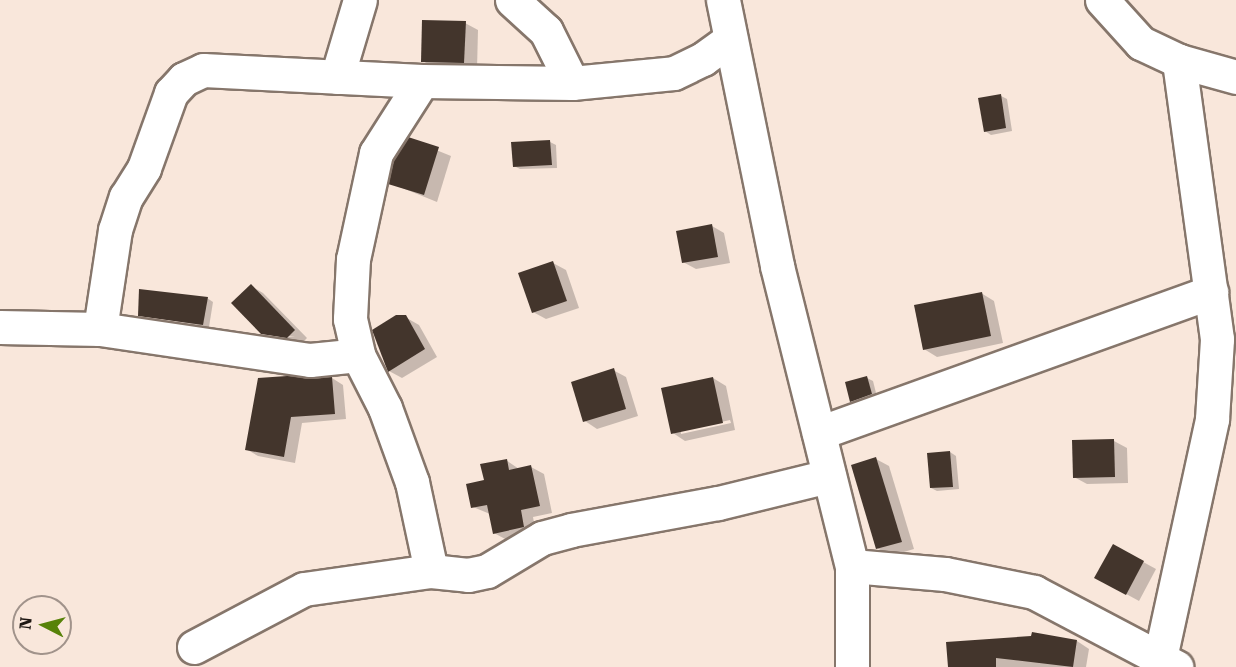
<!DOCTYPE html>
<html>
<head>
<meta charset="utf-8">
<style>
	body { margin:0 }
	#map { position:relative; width:1236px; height:667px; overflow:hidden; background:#f9e7db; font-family:"Roboto Serif",serif }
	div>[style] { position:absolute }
	.shadow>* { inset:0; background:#0003 }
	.building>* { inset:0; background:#43352c }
	.roads { filter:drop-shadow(2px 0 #86766b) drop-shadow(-2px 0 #86766b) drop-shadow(0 2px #86766b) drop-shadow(0 -2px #86766b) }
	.minor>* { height:33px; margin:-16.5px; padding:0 16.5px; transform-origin:16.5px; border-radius:16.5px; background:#fff }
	span { translate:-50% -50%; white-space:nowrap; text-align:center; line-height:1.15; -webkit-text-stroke:6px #f9e7db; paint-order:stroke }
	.north { position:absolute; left:12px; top:595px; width:60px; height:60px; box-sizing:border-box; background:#f9e7db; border:2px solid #a1938b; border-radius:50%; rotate:276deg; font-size:16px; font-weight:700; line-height:24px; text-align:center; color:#1d1612 }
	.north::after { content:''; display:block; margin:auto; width:21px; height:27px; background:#578209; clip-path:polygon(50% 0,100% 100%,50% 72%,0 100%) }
</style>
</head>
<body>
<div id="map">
	<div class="shadow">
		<i style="clip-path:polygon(465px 23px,478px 30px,477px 69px,435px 69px,423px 61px)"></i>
		<i style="clip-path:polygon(1001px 96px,1007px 99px,1012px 131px,991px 135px,985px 131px)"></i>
		<i style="clip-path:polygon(409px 139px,451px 156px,437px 202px,390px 183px)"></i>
		<i style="clip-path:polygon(550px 142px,556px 145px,557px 168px,520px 169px,514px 166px)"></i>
		<i style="clip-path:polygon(712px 226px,724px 233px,730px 263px,696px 269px,683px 262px)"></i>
		<i style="clip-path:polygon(553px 263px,566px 270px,579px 308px,546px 319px,533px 312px)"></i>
		<i style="clip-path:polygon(251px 286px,263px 293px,307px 338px,301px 344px,269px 337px,295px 337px,262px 333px)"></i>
		<i style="clip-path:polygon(981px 293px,994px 301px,1003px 343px,937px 357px,924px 349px)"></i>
		<i style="clip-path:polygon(207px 298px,213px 302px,209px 327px,140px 315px)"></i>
		<i style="clip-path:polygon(405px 317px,419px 325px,437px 357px,402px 378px,389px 371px)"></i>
		<i style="clip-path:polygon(613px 370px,626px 377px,638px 416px,597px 429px,585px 421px)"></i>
		<i style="clip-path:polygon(332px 378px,343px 385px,346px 419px,302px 423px,295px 463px,258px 456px,246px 449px)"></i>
		<i style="clip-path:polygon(evenodd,713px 378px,726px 386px,735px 430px,685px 441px,673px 433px,713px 378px,730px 420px,731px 423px,681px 434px,681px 431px,730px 420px)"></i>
		<i style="clip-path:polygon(867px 378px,873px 381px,877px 397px,857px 405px,851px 401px)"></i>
		<i style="clip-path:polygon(1114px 441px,1127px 448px,1128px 483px,1087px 484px,1074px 477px,1074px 442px)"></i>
		<i style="clip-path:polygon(950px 452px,956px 456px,959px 489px,937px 491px,931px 488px)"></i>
		<i style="clip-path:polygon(876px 459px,889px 466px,914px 549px,890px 556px,877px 548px)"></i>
		<i style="clip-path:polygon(506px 460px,519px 469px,531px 467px,544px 474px,552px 513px,533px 517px,536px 534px,507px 540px,494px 533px,490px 514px,473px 507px,485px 481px)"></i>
		<i style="clip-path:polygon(1114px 546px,1156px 569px,1139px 601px,1097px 578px)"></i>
		<i style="clip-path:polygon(1077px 641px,1089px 649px,1086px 667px,949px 667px)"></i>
	</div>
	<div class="building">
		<i style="clip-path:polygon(422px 20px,466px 21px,464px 63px,421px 62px)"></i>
		<i style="clip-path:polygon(1001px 94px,1006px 128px,984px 132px,978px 98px)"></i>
		<i style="clip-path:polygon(408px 137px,439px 147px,424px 195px,388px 184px,394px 160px)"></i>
		<i style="clip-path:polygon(550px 140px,552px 165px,513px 167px,511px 142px)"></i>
		<i style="clip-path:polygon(712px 224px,718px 257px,682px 263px,676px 231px)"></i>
		<i style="clip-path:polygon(553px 261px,567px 301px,532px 313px,518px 273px)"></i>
		<i style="clip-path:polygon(251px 284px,295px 330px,287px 338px,261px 334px,231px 303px)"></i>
		<i style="clip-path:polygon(139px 289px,208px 297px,203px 325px,138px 316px)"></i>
		<i style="clip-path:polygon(982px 292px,991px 336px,923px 350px,914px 305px)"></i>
		<i style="clip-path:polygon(396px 315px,406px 315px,425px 349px,388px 372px,372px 330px)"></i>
		<i style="clip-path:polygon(614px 368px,626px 409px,583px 422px,571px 382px)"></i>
		<i style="clip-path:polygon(287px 376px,332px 377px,335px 414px,291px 417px,284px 457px,245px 450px,258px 378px)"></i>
		<i style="clip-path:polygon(867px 376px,872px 394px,850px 402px,845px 382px)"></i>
		<i style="clip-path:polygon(713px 377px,723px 423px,671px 434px,661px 388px)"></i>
		<i style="clip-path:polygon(1114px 439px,1115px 477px,1073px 478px,1072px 440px)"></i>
		<i style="clip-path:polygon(950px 451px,953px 487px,930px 488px,927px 453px)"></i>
		<i style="clip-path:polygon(876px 457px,902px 542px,876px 549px,851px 465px)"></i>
		<i style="clip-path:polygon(507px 459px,509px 470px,531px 465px,540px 506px,521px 510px,524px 527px,493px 534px,487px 505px,471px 508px,466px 484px,484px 480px,480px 464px)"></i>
		<i style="clip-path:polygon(1113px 544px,1144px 561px,1126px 595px,1094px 578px)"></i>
		<i style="clip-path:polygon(1032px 632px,1077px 640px,1073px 667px,996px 658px,996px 667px,948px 667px,946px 642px,1031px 636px)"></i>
	</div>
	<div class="roads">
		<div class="minor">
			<i style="left:512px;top:0;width:46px;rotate:42.4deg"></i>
			<i style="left:546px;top:31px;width:58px;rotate:63.4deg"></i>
			<i style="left:723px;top:0;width:271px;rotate:78.5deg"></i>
			<i style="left:777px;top:266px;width:309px;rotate:76deg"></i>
			<i style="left:852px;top:566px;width:101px;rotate:90deg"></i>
			<i style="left:1102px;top:0;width:58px;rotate:47.8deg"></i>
			<i style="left:1141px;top:43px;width:42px;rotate:25.3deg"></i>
			<i style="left:1179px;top:61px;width:59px;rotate:15.7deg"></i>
			<i style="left:337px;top:77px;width:80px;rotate:-73.4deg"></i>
			<i style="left:422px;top:81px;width:85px;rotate:122.6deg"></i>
			<i style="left:376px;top:153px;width:108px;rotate:102.2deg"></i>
			<i style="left:353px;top:259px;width:60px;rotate:92.9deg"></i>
			<i style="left:350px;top:319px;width:37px;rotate:77deg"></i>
			<i style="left:358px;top:355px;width:59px;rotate:63deg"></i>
			<i style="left:385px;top:408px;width:79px;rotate:70deg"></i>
			<i style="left:412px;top:482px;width:91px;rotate:77.9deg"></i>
			<i style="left:0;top:327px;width:100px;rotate:1.1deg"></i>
			<i style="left:100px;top:329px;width:212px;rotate:8.4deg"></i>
			<i style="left:310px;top:360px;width:48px;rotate:-5.9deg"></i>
			<i style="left:100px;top:329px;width:100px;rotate:-81.4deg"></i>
			<i style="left:115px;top:230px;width:35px;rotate:-72deg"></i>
			<i style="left:126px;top:197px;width:34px;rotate:-58deg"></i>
			<i style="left:144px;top:168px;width:80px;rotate:-70.2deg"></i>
			<i style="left:171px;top:93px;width:19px;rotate:-47deg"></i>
			<i style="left:184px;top:79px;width:21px;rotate:-25deg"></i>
			<i style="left:203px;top:70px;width:219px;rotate:2.9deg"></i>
			<i style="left:422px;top:81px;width:150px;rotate:0.8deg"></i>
			<i style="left:572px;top:83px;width:102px;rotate:-5.6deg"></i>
			<i style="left:674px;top:73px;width:32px;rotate:-26deg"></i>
			<i style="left:703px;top:59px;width:34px;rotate:-36deg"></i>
			<i style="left:819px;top:433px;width:417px;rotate:-19.8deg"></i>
			<i style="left:852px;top:566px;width:93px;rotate:4.9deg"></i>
			<i style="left:945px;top:574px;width:91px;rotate:11.4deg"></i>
			<i style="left:1034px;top:592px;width:161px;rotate:27.8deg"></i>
			<i style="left:194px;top:647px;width:124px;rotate:-27.8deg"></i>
			<i style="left:304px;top:589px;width:128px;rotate:-8.1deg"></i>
			<i style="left:431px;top:571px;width:37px;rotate:6deg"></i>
			<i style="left:468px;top:575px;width:19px;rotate:-12deg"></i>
			<i style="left:487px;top:571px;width:64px;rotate:-31deg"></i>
			<i style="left:542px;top:538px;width:30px;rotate:-15deg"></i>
			<i style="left:571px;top:530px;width:149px;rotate:-10.4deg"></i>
			<i style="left:718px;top:503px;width:114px;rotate:-13.7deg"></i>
			<i style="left:1160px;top:658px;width:245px;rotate:-77.7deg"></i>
			<i style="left:1212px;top:419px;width:80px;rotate:-86.4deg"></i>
			<i style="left:1217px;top:339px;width:281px;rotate:-97.8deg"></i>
		</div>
	</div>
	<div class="north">N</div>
</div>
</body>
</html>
